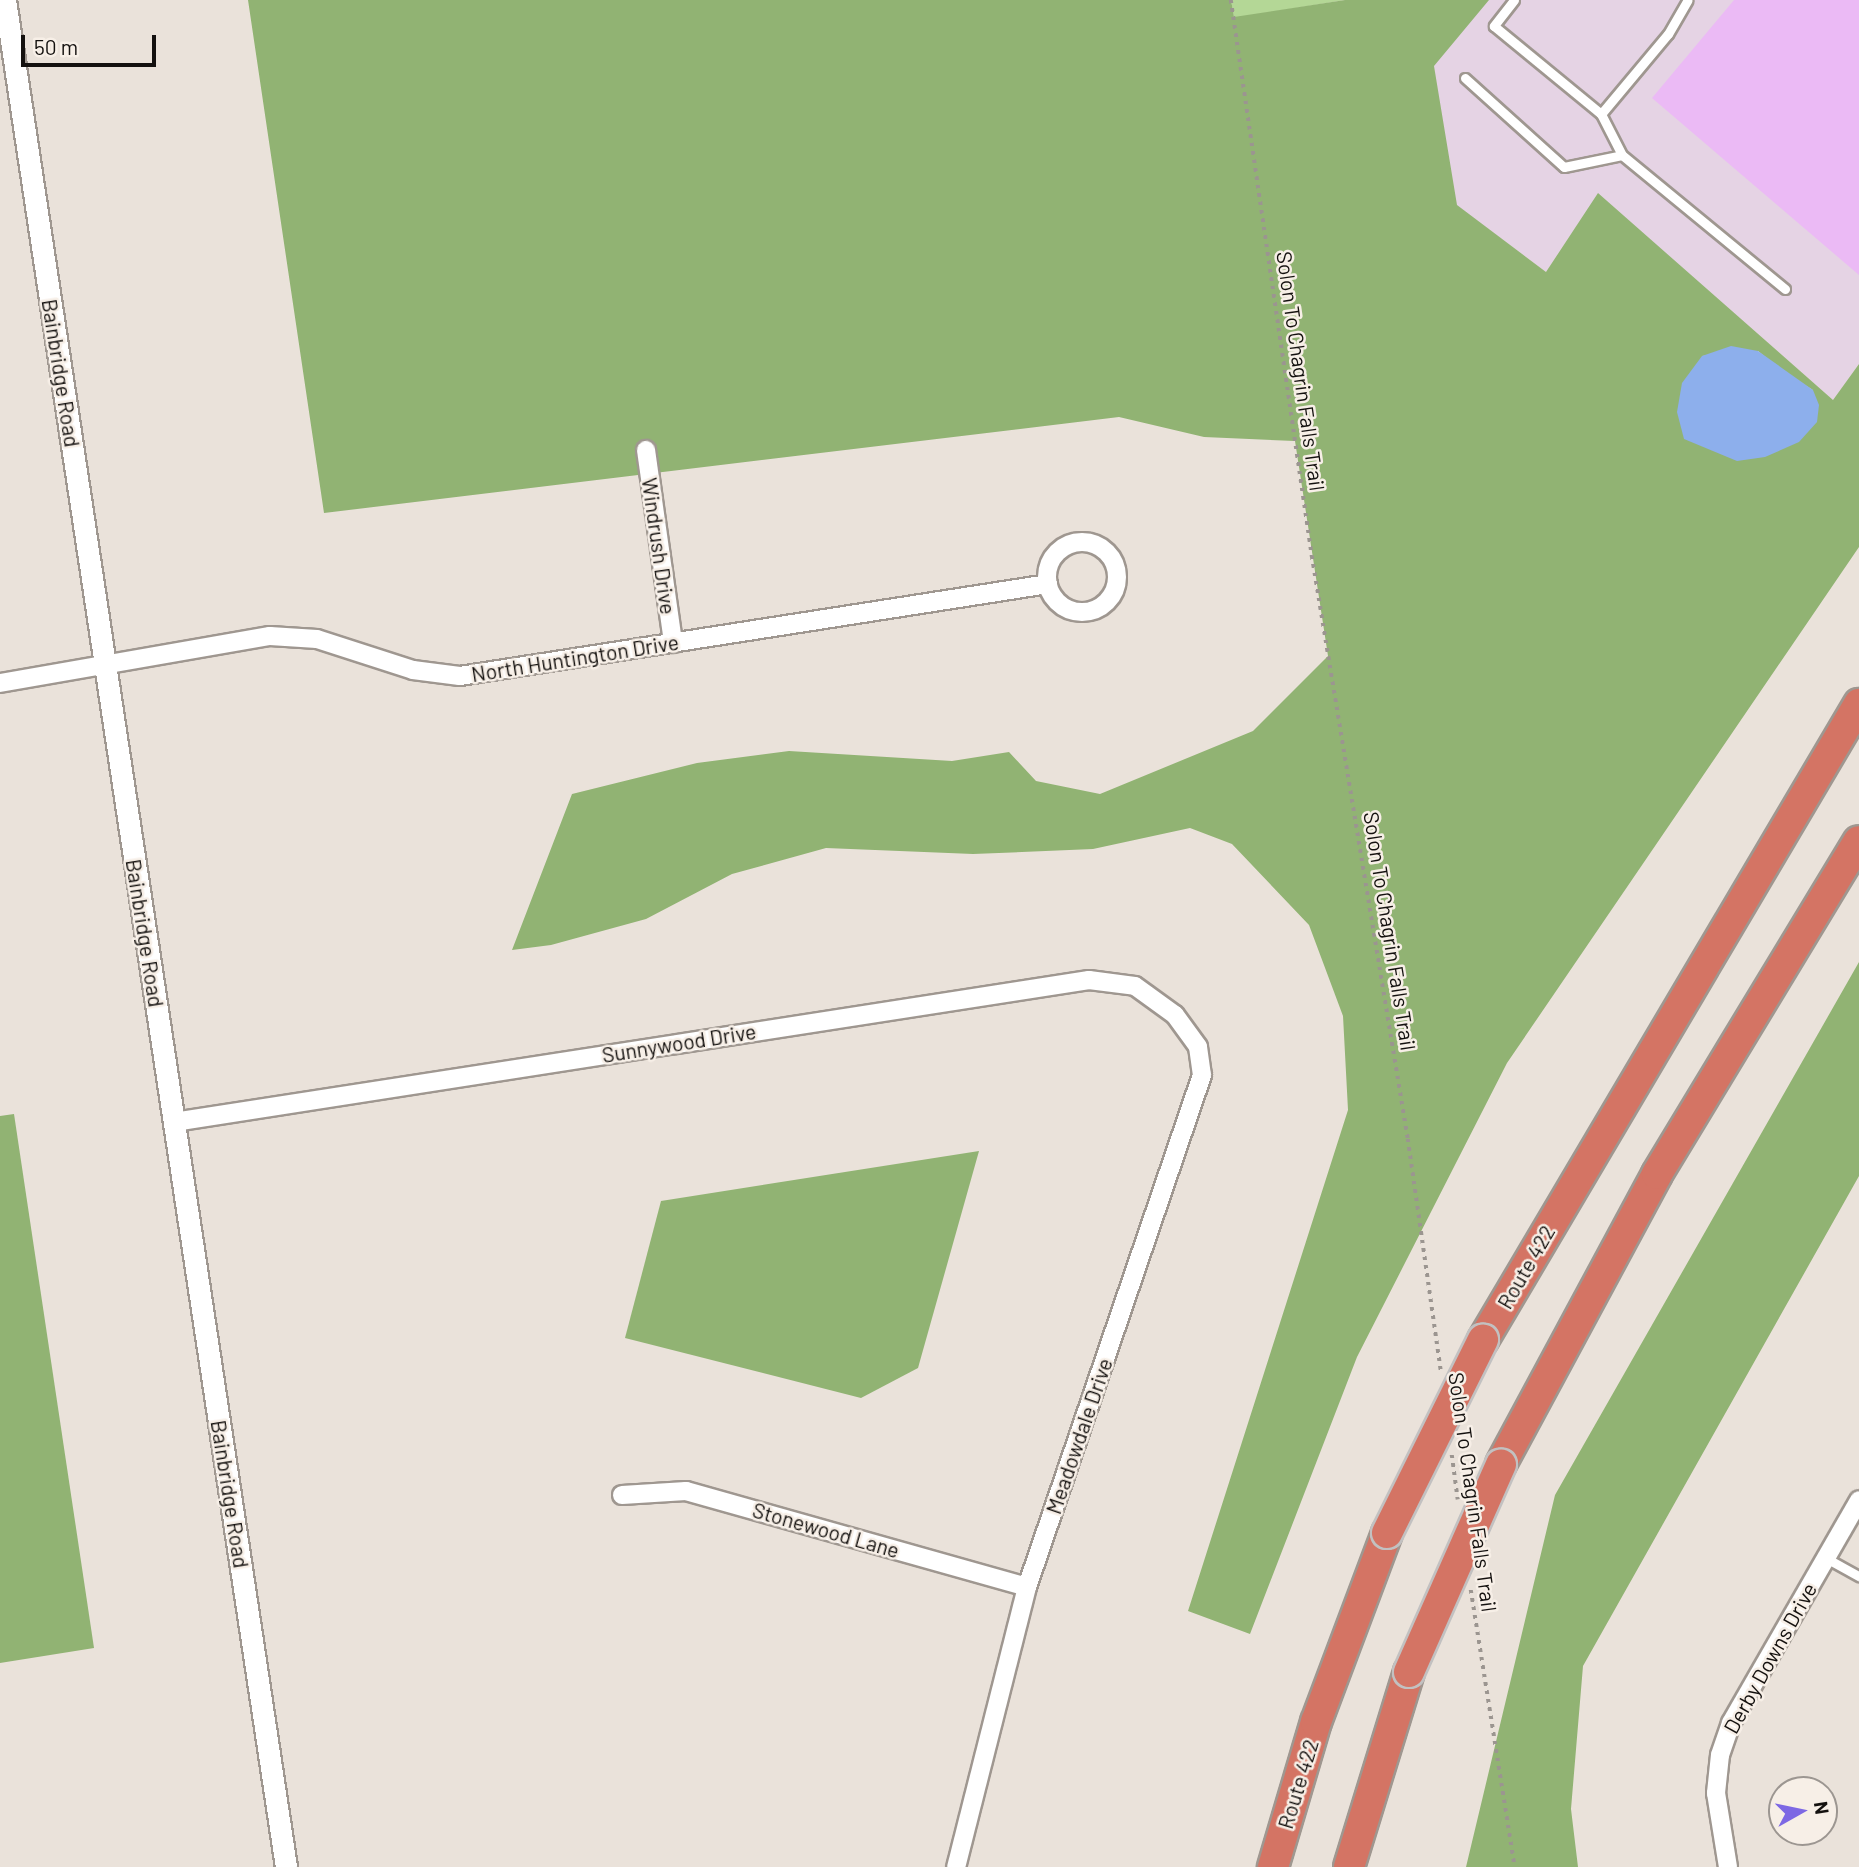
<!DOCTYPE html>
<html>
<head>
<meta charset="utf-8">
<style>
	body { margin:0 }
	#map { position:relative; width:1859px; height:1867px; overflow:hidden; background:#eae2da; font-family:Barlow,sans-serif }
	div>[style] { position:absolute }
	.industrial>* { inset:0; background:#e5d3e4 }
	.green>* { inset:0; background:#b4d796 }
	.forest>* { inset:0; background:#91b373 }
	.water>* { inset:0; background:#8dafec }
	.building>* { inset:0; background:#ebbaf5 }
	.path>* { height:3.5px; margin-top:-1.75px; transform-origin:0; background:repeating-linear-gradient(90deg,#9b9590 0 3.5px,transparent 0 8.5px) }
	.roads { filter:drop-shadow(2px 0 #9f9790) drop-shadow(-2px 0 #9f9790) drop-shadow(0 2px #9f9790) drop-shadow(0 -2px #9f9790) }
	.service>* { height:9px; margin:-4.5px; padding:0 4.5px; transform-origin:4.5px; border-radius:4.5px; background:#fff }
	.minor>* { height:18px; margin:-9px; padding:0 9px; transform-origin:9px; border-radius:9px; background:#fff }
	.minor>.ring { margin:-9px; padding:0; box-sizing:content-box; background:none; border:18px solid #fff; border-radius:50% }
	.tertiary>* { height:21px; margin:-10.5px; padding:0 10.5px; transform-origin:10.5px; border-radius:10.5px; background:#fff }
	.motorway>* { height:30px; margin:-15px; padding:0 15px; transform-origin:15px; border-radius:15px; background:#d47464 }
	.bridges { filter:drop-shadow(2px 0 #c2c1c1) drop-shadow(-2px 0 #c2c1c1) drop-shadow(0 2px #c2c1c1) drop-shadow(0 -2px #c2c1c1) }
	.motorway-bridge>* { height:30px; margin:-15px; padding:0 15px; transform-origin:15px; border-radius:15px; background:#d47464 }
	span { translate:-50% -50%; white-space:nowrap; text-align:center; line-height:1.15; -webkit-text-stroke:5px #f7efe7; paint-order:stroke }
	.street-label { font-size:21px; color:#14110f }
	.north { position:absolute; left:1768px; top:1776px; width:70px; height:70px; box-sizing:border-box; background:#f7efe7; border:2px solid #9c9691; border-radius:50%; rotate:81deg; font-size:19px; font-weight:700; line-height:28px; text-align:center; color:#14110f }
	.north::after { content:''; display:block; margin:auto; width:24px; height:32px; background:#7d68e4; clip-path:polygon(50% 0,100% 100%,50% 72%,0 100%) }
	.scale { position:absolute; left:21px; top:35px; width:135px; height:32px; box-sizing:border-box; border:4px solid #14110f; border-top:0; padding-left:9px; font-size:21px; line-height:24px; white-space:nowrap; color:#14110f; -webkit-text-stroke:5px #f7efe7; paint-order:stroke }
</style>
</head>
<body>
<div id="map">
	<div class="industrial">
		<i style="clip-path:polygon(1423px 0,1859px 0,1859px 364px,1833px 400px,1598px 194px,1546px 272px,1456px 205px)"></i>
	</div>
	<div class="green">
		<i style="clip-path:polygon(1231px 0,1345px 0,1234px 18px)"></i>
	</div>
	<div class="forest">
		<i style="clip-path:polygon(evenodd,248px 0,1231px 0,1234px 17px,1345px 0,1489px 0,1434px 66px,1457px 205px,1546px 272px,1598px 193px,1833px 400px,1859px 364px,1859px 547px,1507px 1063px,1357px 1357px,1250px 1634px,1188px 1611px,1348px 1110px,1343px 1016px,1309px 925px,1232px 844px,1190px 828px,1093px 849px,973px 854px,826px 848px,732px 874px,646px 919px,551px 945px,512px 950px,572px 794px,697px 763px,789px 751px,952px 761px,1009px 752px,1036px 781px,1100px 794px,1253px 731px,1328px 656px,1295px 441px,1204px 437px,1119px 417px,324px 513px,248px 0,1758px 351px,1785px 373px,1813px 390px,1702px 356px,1758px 351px)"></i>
		<i style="clip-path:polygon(1859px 962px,1859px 1176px,1583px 1666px,1571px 1809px,1578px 1867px,1466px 1867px,1555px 1495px)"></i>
		<i style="clip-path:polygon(14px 1114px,94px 1648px,0 1663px,0 1116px)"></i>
		<i style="clip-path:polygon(979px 1151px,918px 1368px,861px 1398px,625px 1338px,661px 1201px)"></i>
	</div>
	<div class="water">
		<i style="clip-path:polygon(1731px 346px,1758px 351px,1813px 390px,1819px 405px,1817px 422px,1799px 442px,1765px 457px,1737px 461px,1684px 439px,1677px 412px,1682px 383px,1702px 356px)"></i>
	</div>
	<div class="building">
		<i style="clip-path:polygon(1734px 0,1859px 0,1859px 275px,1652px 98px)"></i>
	</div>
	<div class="path">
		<i style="left:1231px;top:0;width:562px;rotate:81.71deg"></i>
		<i style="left:1312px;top:556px;width:591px;rotate:80.65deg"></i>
		<i style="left:1408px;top:1139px;width:234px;rotate:81.9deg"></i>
		<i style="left:1452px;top:1455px;width:45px;rotate:82.4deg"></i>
		<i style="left:1471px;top:1590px;width:280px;rotate:81deg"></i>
	</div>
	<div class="roads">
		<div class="service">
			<i style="left:1514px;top:0;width:33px;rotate:128deg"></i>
			<i style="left:1494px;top:26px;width:139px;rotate:39.4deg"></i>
			<i style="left:1465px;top:78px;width:133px;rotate:42deg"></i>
			<i style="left:1564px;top:167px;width:59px;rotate:-11.7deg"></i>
			<i style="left:1622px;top:155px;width:211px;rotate:39.4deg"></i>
			<i style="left:1622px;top:155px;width:46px;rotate:-117.1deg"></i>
			<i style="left:1601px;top:114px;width:104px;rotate:-50.1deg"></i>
			<i style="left:1668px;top:34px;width:39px;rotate:-60deg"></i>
			<i style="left:1826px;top:1558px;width:38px;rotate:29deg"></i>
		</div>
		<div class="minor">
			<i style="left:646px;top:450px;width:195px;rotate:82deg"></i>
			<i class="ring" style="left:1047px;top:542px;width:52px;height:52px"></i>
			<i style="left:0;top:683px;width:274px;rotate:-9.9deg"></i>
			<i style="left:270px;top:636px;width:47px;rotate:3.7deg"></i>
			<i style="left:317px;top:639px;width:101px;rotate:17.9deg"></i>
			<i style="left:413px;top:670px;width:47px;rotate:7.3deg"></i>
			<i style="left:460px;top:676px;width:595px;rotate:-8.89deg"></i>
			<i style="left:174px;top:1122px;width:926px;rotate:-8.82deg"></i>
			<i style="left:1089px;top:980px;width:46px;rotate:7.4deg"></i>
			<i style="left:1135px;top:986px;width:49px;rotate:35.9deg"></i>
			<i style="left:1175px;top:1015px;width:39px;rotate:54deg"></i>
			<i style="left:1198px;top:1047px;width:28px;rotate:82deg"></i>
			<i style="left:1202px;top:1075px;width:541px;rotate:108.87deg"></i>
			<i style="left:1027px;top:1587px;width:289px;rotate:104.2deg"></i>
			<i style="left:622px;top:1495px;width:64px;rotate:-3.6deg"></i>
			<i style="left:686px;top:1491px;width:354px;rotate:15.7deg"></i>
			<i style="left:1728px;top:1867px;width:75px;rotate:-99.2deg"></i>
			<i style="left:1716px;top:1793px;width:38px;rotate:-84deg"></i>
			<i style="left:1720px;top:1755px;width:34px;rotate:-71deg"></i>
			<i style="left:1731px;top:1723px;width:257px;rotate:-60.1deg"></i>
		</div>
		<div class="tertiary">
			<i style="left:5px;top:0;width:1888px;rotate:81.44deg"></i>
		</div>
		<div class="motorway">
			<i style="left:1483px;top:1340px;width:739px;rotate:-59.41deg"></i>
			<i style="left:1501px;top:1464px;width:329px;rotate:-61.7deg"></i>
			<i style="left:1657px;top:1174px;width:389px;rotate:-58.8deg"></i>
			<i style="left:1273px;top:1867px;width:151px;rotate:-73.5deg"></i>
			<i style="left:1316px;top:1722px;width:202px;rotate:-69.4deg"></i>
			<i style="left:1349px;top:1867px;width:204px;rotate:-72.9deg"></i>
		</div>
	</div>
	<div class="bridges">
		<div class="motorway-bridge">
			<i style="left:1387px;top:1533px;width:216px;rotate:-63.6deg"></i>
			<i style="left:1409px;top:1672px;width:227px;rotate:-66.1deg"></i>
		</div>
	</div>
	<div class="street-label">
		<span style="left:1301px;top:371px;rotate:82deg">Solon To Chagrin Falls Trail</span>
		<span style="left:61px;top:373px;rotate:81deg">Bainbridge Road</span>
		<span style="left:659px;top:546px;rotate:82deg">Windrush Drive</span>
		<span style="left:575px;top:658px;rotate:-9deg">North Huntington Drive</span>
		<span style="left:1390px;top:931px;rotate:81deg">Solon To Chagrin Falls Trail</span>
		<span style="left:145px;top:933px;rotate:81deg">Bainbridge Road</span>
		<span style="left:679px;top:1043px;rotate:-9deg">Sunnywood Drive</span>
		<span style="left:1526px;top:1267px;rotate:-60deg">Route 422</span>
		<span style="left:1079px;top:1436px;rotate:-71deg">Meadowdale Drive</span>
		<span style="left:1473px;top:1492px;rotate:82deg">Solon To Chagrin Falls Trail</span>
		<span style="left:230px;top:1494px;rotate:81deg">Bainbridge Road</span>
		<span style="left:826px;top:1530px;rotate:16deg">Stonewood Lane</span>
		<span style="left:1770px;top:1658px;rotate:-61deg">Derby Downs Drive</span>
		<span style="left:1298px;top:1784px;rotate:-73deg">Route 422</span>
	</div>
	<div class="north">N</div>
	<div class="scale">50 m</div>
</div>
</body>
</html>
